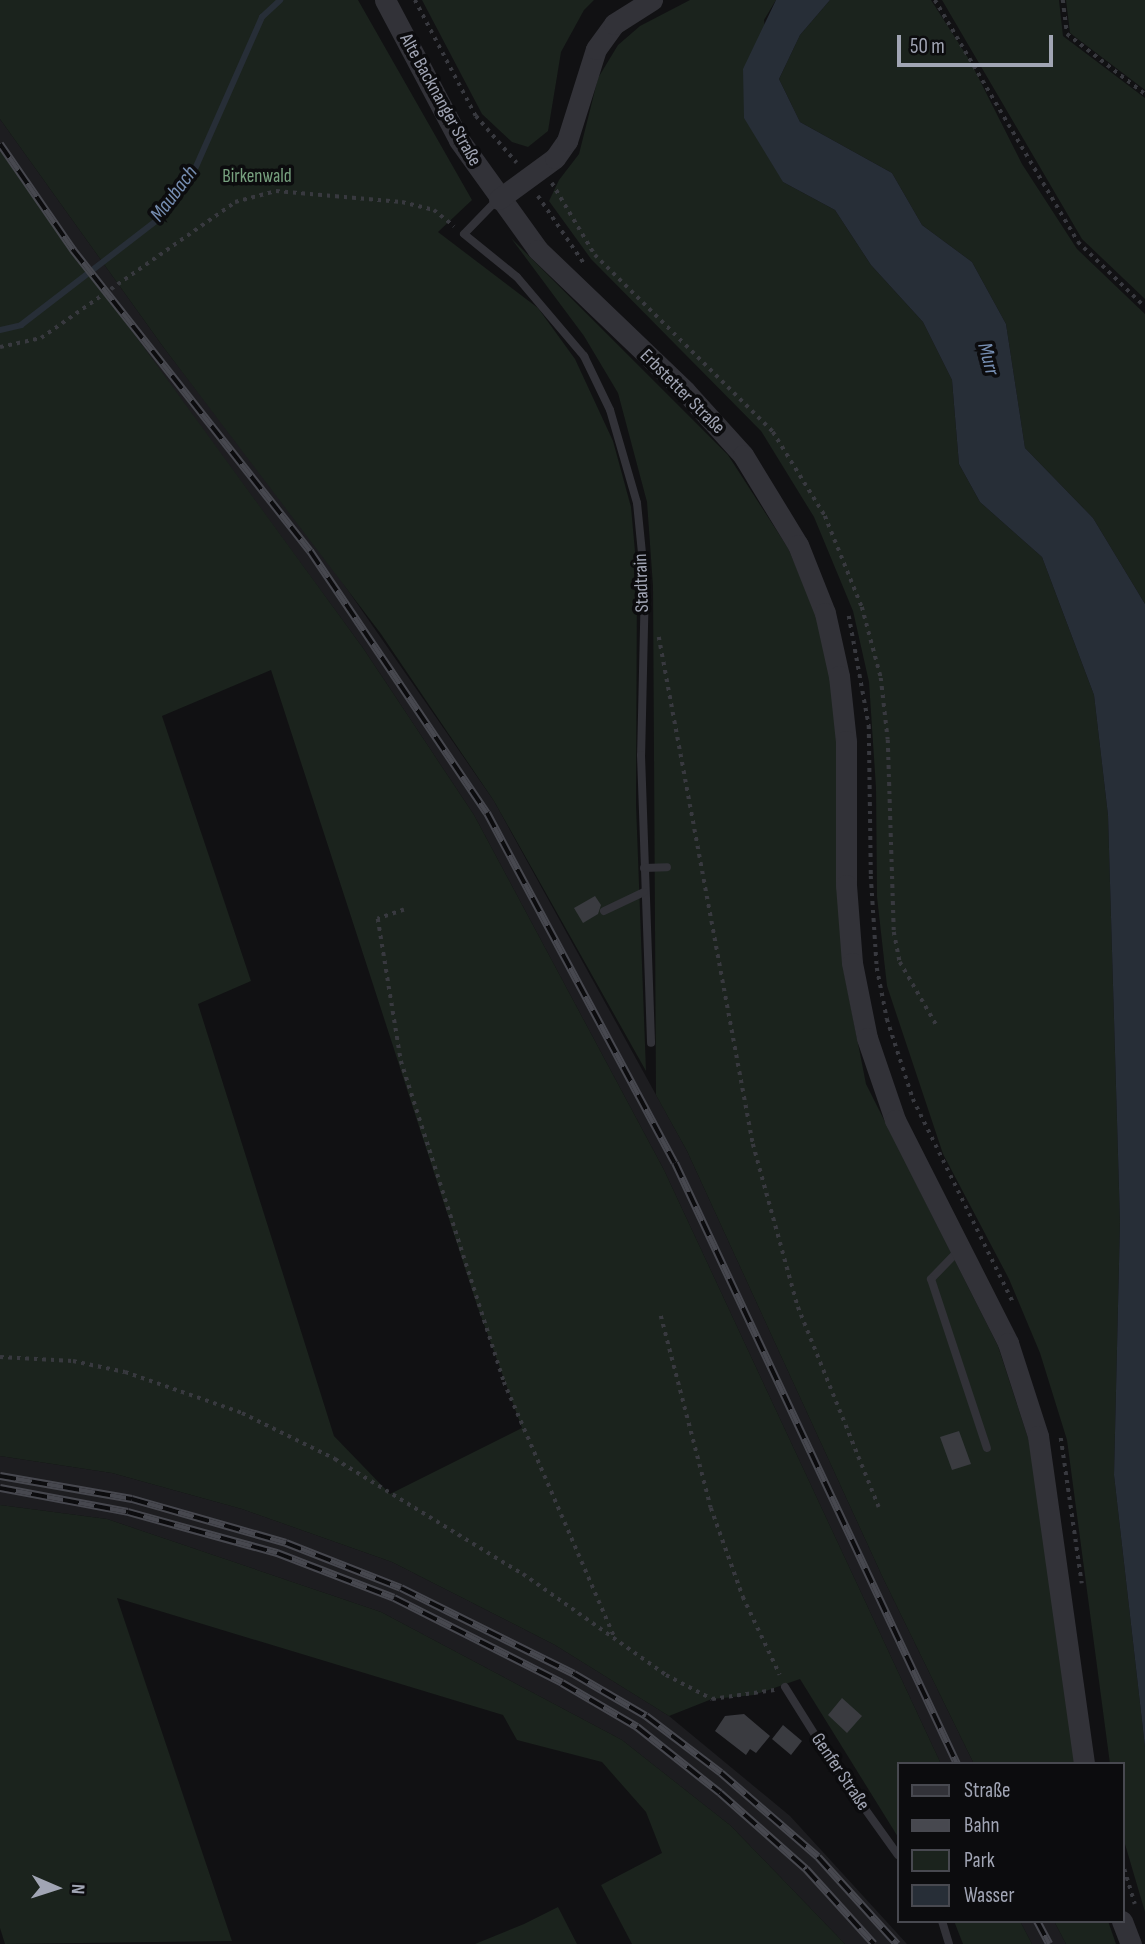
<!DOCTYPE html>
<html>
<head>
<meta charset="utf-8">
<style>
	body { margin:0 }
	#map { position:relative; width:1145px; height:1944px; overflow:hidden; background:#111113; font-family:"Sofia Sans Condensed",sans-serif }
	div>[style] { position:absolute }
	.built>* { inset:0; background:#1d1d20 }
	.green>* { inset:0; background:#1b231d }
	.water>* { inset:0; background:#272e37 }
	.stream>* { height:6px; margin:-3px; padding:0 3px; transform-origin:3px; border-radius:3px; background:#272e37 }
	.building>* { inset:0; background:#3a3b40 }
	.path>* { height:3.5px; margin-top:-1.75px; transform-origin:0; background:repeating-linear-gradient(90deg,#38393f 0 3.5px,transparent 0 8.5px) }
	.service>* { height:8px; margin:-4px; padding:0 4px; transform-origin:4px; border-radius:4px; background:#323238 }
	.tertiary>* { height:21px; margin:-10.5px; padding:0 10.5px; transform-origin:10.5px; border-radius:10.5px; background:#323238 }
	.rail>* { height:8px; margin-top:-4px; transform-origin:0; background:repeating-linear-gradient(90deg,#0c0c0e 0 16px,#47484f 0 32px); box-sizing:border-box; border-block:2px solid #47484f }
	span { translate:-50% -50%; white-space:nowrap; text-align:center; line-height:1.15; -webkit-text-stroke:7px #0c0c0e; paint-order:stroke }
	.street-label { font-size:19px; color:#a1a5b4 }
	.park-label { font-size:19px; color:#77a17f }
	.water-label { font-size:21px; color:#768eb2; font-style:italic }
	.legend { position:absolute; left:897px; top:1762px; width:228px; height:161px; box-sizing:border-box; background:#0c0c0e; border:2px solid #484950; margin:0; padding:9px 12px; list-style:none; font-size:21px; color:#a1a5b4 }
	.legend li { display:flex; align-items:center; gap:14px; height:35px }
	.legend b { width:35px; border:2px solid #484950 }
	.north { position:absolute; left:21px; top:1853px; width:70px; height:70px; -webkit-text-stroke:5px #0c0c0e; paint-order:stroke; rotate:93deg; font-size:19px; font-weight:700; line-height:28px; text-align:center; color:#a1a5b4 }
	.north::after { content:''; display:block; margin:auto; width:24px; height:32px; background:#a1a5b4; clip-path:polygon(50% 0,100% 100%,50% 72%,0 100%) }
	.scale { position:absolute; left:897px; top:35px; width:156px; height:32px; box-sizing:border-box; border:4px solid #a1a5b4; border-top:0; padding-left:9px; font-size:21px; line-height:24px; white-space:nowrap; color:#a1a5b4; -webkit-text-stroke:5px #0c0c0e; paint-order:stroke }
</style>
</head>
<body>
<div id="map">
	<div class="built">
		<i style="clip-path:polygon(0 119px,164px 348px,318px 547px,494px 801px,687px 1151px,883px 1578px,974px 1764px,941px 1764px,664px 1170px,474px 815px,363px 648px,0 153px)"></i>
		<i style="clip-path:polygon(0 1456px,112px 1473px,242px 1509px,392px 1562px,555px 1645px,669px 1716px,790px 1816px,907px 1944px,845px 1944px,731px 1826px,622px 1740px,381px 1612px,107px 1519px,0 1505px)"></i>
		<i style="clip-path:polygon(1020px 1921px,1054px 1921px,1066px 1944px,1032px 1944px)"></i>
	</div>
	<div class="green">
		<i style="clip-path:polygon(0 0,358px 0,472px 200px,438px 232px,538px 308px,575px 359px,613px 441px,631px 507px,637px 574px,636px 804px,646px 1071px,494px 801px,381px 634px,164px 348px,0 119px)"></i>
		<i style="clip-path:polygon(422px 0,594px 0,584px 10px,561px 52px,548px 131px,528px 147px,512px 142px,482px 114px)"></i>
		<i style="clip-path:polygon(690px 0,776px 0,764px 20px,783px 182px,835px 210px,871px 265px,923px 322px,952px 380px,959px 464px,980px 502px,1042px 557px,1094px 695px,1108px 815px,1120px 1222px,1114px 1475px,1145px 1747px,1145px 1912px,1122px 1834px,1122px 1764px,1110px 1764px,1067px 1440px,1040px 1353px,1009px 1279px,943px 1154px,887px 986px,877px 897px,876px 788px,869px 682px,853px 611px,814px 517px,761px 431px,591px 259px,549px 201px,559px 180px,579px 154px,598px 78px,618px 45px,640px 26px)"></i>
		<i style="clip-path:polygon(830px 0,931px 0,970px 61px,1022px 164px,1077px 249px,1145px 314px,1145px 604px,1093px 518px,1025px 448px,1006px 324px,972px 262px,922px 225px,892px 173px,800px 122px,779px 79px,800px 35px)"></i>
		<i style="clip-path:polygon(942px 0,1059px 0,1063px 36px,1145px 98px,1145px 299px,1082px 239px)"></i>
		<i style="clip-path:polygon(1066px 0,1145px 0,1145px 90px,1070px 33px)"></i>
		<i style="clip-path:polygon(evenodd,0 150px,363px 648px,474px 815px,664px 1170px,941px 1764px,898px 1764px,898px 1837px,800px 1679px,754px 1695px,712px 1699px,669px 1716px,555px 1645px,392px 1562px,242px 1509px,112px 1473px,0 1456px,0 150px,271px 670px,477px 1305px,522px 1428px,390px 1494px,334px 1436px,198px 1004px,251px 981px,162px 716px,271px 670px)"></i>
		<i style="clip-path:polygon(511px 238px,728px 455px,788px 548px,816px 613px,832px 677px,839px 740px,843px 967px,866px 1084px,998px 1346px,1029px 1441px,1078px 1764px,974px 1764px,883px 1578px,687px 1151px,656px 1095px,653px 586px,647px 502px,618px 393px,584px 336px)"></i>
		<i style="clip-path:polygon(0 1505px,107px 1519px,381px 1612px,622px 1740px,731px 1826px,845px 1944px,632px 1944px,601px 1885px,662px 1853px,646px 1812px,602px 1762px,517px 1740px,503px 1715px,117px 1598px,232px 1941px,5px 1944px,0 1928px)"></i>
		<i style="clip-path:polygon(558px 1907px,577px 1944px,475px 1944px,524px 1924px)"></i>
		<i style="clip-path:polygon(954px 1921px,1020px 1921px,1032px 1944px,963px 1944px)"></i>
		<i style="clip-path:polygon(1054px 1921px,1108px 1921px,1116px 1944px,1066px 1944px)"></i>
	</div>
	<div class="water">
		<i style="clip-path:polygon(776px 0,830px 0,800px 35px,779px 79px,800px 122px,892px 173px,922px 225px,972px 262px,1006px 324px,1025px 448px,1093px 518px,1145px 604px,1145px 1747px,1114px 1475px,1120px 1222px,1108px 815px,1094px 695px,1042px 557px,980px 502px,959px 464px,952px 380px,923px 322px,871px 265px,835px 210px,783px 182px,744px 118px,743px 69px)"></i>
	</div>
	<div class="stream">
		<i style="left:0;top:330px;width:22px;rotate:-13deg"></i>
		<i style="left:21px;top:325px;width:175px;rotate:-37.6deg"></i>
		<i style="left:160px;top:218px;width:51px;rotate:-52.2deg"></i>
		<i style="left:191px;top:178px;width:176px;rotate:-66.2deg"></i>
		<i style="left:262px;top:17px;width:25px;rotate:-43deg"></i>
	</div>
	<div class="building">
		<i style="clip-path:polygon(595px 896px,601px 905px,598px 914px,583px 923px,574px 908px)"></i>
		<i style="clip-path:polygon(959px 1431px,971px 1464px,952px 1470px,940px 1437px)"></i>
		<i style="clip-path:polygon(842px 1698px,862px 1716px,847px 1733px,828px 1715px)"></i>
		<i style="clip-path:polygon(744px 1714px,770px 1736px,756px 1753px,750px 1749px,746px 1755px,715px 1731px,725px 1716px)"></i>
		<i style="clip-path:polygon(783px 1725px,802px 1741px,791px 1755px,772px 1739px)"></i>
	</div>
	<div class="path">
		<i style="left:415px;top:0;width:131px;rotate:62.3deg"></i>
		<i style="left:476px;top:116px;width:62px;rotate:48.9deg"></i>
		<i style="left:935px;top:0;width:281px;rotate:59.4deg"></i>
		<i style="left:1078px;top:242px;width:93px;rotate:44.1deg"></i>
		<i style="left:1063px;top:0;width:34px;rotate:83deg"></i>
		<i style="left:1067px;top:34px;width:98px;rotate:37.6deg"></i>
		<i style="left:552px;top:183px;width:84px;rotate:59.2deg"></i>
		<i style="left:595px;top:255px;width:251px;rotate:44.8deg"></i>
		<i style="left:773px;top:432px;width:99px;rotate:58.2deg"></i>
		<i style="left:825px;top:516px;width:98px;rotate:67.9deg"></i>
		<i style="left:862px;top:607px;width:73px;rotate:75deg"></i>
		<i style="left:881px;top:678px;width:62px;rotate:83.6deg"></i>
		<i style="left:888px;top:740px;width:192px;rotate:88.2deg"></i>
		<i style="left:894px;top:932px;width:31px;rotate:79deg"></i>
		<i style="left:900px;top:962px;width:74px;rotate:60deg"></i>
		<i style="left:538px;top:196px;width:83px;rotate:55.7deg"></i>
		<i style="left:0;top:347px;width:42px;rotate:-12.4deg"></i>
		<i style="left:41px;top:338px;width:237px;rotate:-35deg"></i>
		<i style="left:235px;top:202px;width:42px;rotate:-15deg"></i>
		<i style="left:276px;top:191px;width:126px;rotate:5deg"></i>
		<i style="left:402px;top:202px;width:33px;rotate:14deg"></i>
		<i style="left:434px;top:210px;width:26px;rotate:39deg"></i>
		<i style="left:849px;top:616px;width:112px;rotate:79.7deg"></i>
		<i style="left:869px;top:726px;width:150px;rotate:89.2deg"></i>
		<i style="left:871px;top:876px;width:92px;rotate:86.3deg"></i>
		<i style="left:877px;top:968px;width:52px;rotate:78.9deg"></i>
		<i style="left:887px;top:1019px;width:84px;rotate:72deg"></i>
		<i style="left:913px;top:1099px;width:226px;rotate:63.8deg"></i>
		<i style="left:659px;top:637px;width:516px;rotate:79.5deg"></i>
		<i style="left:753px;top:1144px;width:169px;rotate:74.6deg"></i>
		<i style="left:798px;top:1307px;width:216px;rotate:68deg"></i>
		<i style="left:404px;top:910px;width:28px;rotate:161deg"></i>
		<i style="left:378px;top:919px;width:144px;rotate:80.8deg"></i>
		<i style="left:401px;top:1061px;width:337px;rotate:72.2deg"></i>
		<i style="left:504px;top:1382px;width:277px;rotate:66.6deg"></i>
		<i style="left:661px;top:1316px;width:198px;rotate:75.4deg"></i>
		<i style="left:711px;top:1508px;width:95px;rotate:70.2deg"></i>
		<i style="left:743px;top:1597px;width:86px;rotate:64.6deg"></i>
		<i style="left:0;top:1357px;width:73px;rotate:3.1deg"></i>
		<i style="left:73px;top:1361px;width:53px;rotate:11.9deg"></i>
		<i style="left:125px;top:1372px;width:124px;rotate:19.3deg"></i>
		<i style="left:242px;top:1413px;width:104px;rotate:26.3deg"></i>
		<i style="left:335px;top:1459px;width:220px;rotate:31.5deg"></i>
		<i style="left:523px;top:1574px;width:175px;rotate:35.2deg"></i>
		<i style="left:666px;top:1675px;width:52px;rotate:27.6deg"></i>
		<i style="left:712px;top:1699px;width:63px;rotate:-8.3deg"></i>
		<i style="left:1061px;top:1438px;width:147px;rotate:81.8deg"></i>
		<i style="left:1122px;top:1861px;width:45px;rotate:73.2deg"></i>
	</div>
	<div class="service">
		<i style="left:497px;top:200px;width:47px;rotate:134.1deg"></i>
		<i style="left:464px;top:234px;width:68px;rotate:39.1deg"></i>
		<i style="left:517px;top:277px;width:104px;rotate:49.7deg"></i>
		<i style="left:584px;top:356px;width:60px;rotate:64.3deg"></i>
		<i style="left:610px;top:410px;width:97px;rotate:73.8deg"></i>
		<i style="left:637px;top:503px;width:80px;rotate:84.3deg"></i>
		<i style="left:645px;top:583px;width:172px;rotate:91.3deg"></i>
		<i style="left:641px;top:755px;width:288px;rotate:88deg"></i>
		<i style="left:644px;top:868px;width:23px;rotate:-2deg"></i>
		<i style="left:604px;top:911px;width:44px;rotate:-25.4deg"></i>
		<i style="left:958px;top:1251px;width:39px;rotate:134deg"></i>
		<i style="left:931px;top:1279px;width:178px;rotate:71.7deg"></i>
		<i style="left:785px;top:1687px;width:94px;rotate:58deg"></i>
		<i style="left:835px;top:1767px;width:108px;rotate:54.4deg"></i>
		<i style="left:942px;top:1921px;width:24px;rotate:73deg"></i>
	</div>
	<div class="tertiary">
		<i style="left:385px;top:0;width:158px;rotate:62.1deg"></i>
		<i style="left:459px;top:140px;width:135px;rotate:54.3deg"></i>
		<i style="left:538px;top:250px;width:204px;rotate:43.8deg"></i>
		<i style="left:685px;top:391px;width:86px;rotate:47.8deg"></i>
		<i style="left:743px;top:455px;width:105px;rotate:58.6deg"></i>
		<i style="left:798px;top:545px;width:73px;rotate:68.3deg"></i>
		<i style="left:825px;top:613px;width:65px;rotate:77.5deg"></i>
		<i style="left:839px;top:676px;width:65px;rotate:83.9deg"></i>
		<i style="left:846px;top:741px;width:144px;rotate:90deg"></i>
		<i style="left:846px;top:885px;width:78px;rotate:85.6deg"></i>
		<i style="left:852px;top:963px;width:76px;rotate:78.7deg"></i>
		<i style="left:867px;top:1038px;width:87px;rotate:71.1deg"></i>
		<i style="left:895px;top:1120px;width:250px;rotate:63.1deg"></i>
		<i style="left:1008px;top:1343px;width:98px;rotate:72.1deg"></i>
		<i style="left:1038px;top:1436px;width:331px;rotate:82deg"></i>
		<i style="left:499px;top:199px;width:69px;rotate:-36.2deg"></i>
		<i style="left:555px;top:158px;width:21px;rotate:-55deg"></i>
		<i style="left:567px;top:141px;width:96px;rotate:-72.5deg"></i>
		<i style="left:596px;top:49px;width:31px;rotate:-54deg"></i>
		<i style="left:614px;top:24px;width:45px;rotate:-32.3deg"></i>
		<i style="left:1122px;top:1921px;width:25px;rotate:69deg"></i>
	</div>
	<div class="rail">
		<i style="left:0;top:144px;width:129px;rotate:55.4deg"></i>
		<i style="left:73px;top:250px;width:383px;rotate:51.8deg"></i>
		<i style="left:310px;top:551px;width:316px;rotate:56deg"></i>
		<i style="left:487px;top:813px;width:397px;rotate:61.8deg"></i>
		<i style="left:675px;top:1163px;width:664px;rotate:64.86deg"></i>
		<i style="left:0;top:1476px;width:134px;rotate:9.9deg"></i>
		<i style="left:132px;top:1499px;width:160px;rotate:15.9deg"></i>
		<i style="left:286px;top:1543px;width:123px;rotate:21.4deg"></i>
		<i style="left:401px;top:1588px;width:193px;rotate:26.4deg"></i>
		<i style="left:574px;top:1674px;width:83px;rotate:30.3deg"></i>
		<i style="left:646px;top:1716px;width:94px;rotate:37.2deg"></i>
		<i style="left:721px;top:1773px;width:128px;rotate:40.9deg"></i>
		<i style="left:818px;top:1857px;width:118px;rotate:47.8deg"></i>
		<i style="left:0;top:1488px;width:130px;rotate:10.6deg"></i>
		<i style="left:128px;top:1512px;width:155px;rotate:15.4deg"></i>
		<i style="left:277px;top:1553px;width:125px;rotate:21deg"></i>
		<i style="left:394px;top:1598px;width:188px;rotate:26.8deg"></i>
		<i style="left:562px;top:1683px;width:87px;rotate:30.4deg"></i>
		<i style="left:637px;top:1727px;width:106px;rotate:38.5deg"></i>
		<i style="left:720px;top:1793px;width:115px;rotate:41.5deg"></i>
		<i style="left:806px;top:1869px;width:101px;rotate:47.8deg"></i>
		<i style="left:1037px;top:1921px;width:26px;rotate:62deg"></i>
	</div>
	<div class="street-label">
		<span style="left:440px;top:100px;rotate:61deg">Alte Backnanger Straße</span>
		<span style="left:682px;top:392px;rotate:45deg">Erbstetter Straße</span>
		<span style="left:642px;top:583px;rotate:-92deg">Stadtrain</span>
		<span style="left:840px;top:1772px;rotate:56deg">Genfer Straße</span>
	</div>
	<div class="park-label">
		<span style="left:257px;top:177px">Birkenwald</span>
	</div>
	<div class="water-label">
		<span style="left:174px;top:194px;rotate:-53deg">Maubach</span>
		<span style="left:988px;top:359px;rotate:75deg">Murr</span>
	</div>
	<ul class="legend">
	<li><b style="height:9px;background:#323238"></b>Straße</li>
	<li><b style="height:9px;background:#47484f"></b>Bahn</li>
	<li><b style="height:19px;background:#1b231d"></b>Park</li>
	<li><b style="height:19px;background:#272e37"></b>Wasser</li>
	</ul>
	<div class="north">N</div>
	<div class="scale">50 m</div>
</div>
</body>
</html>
